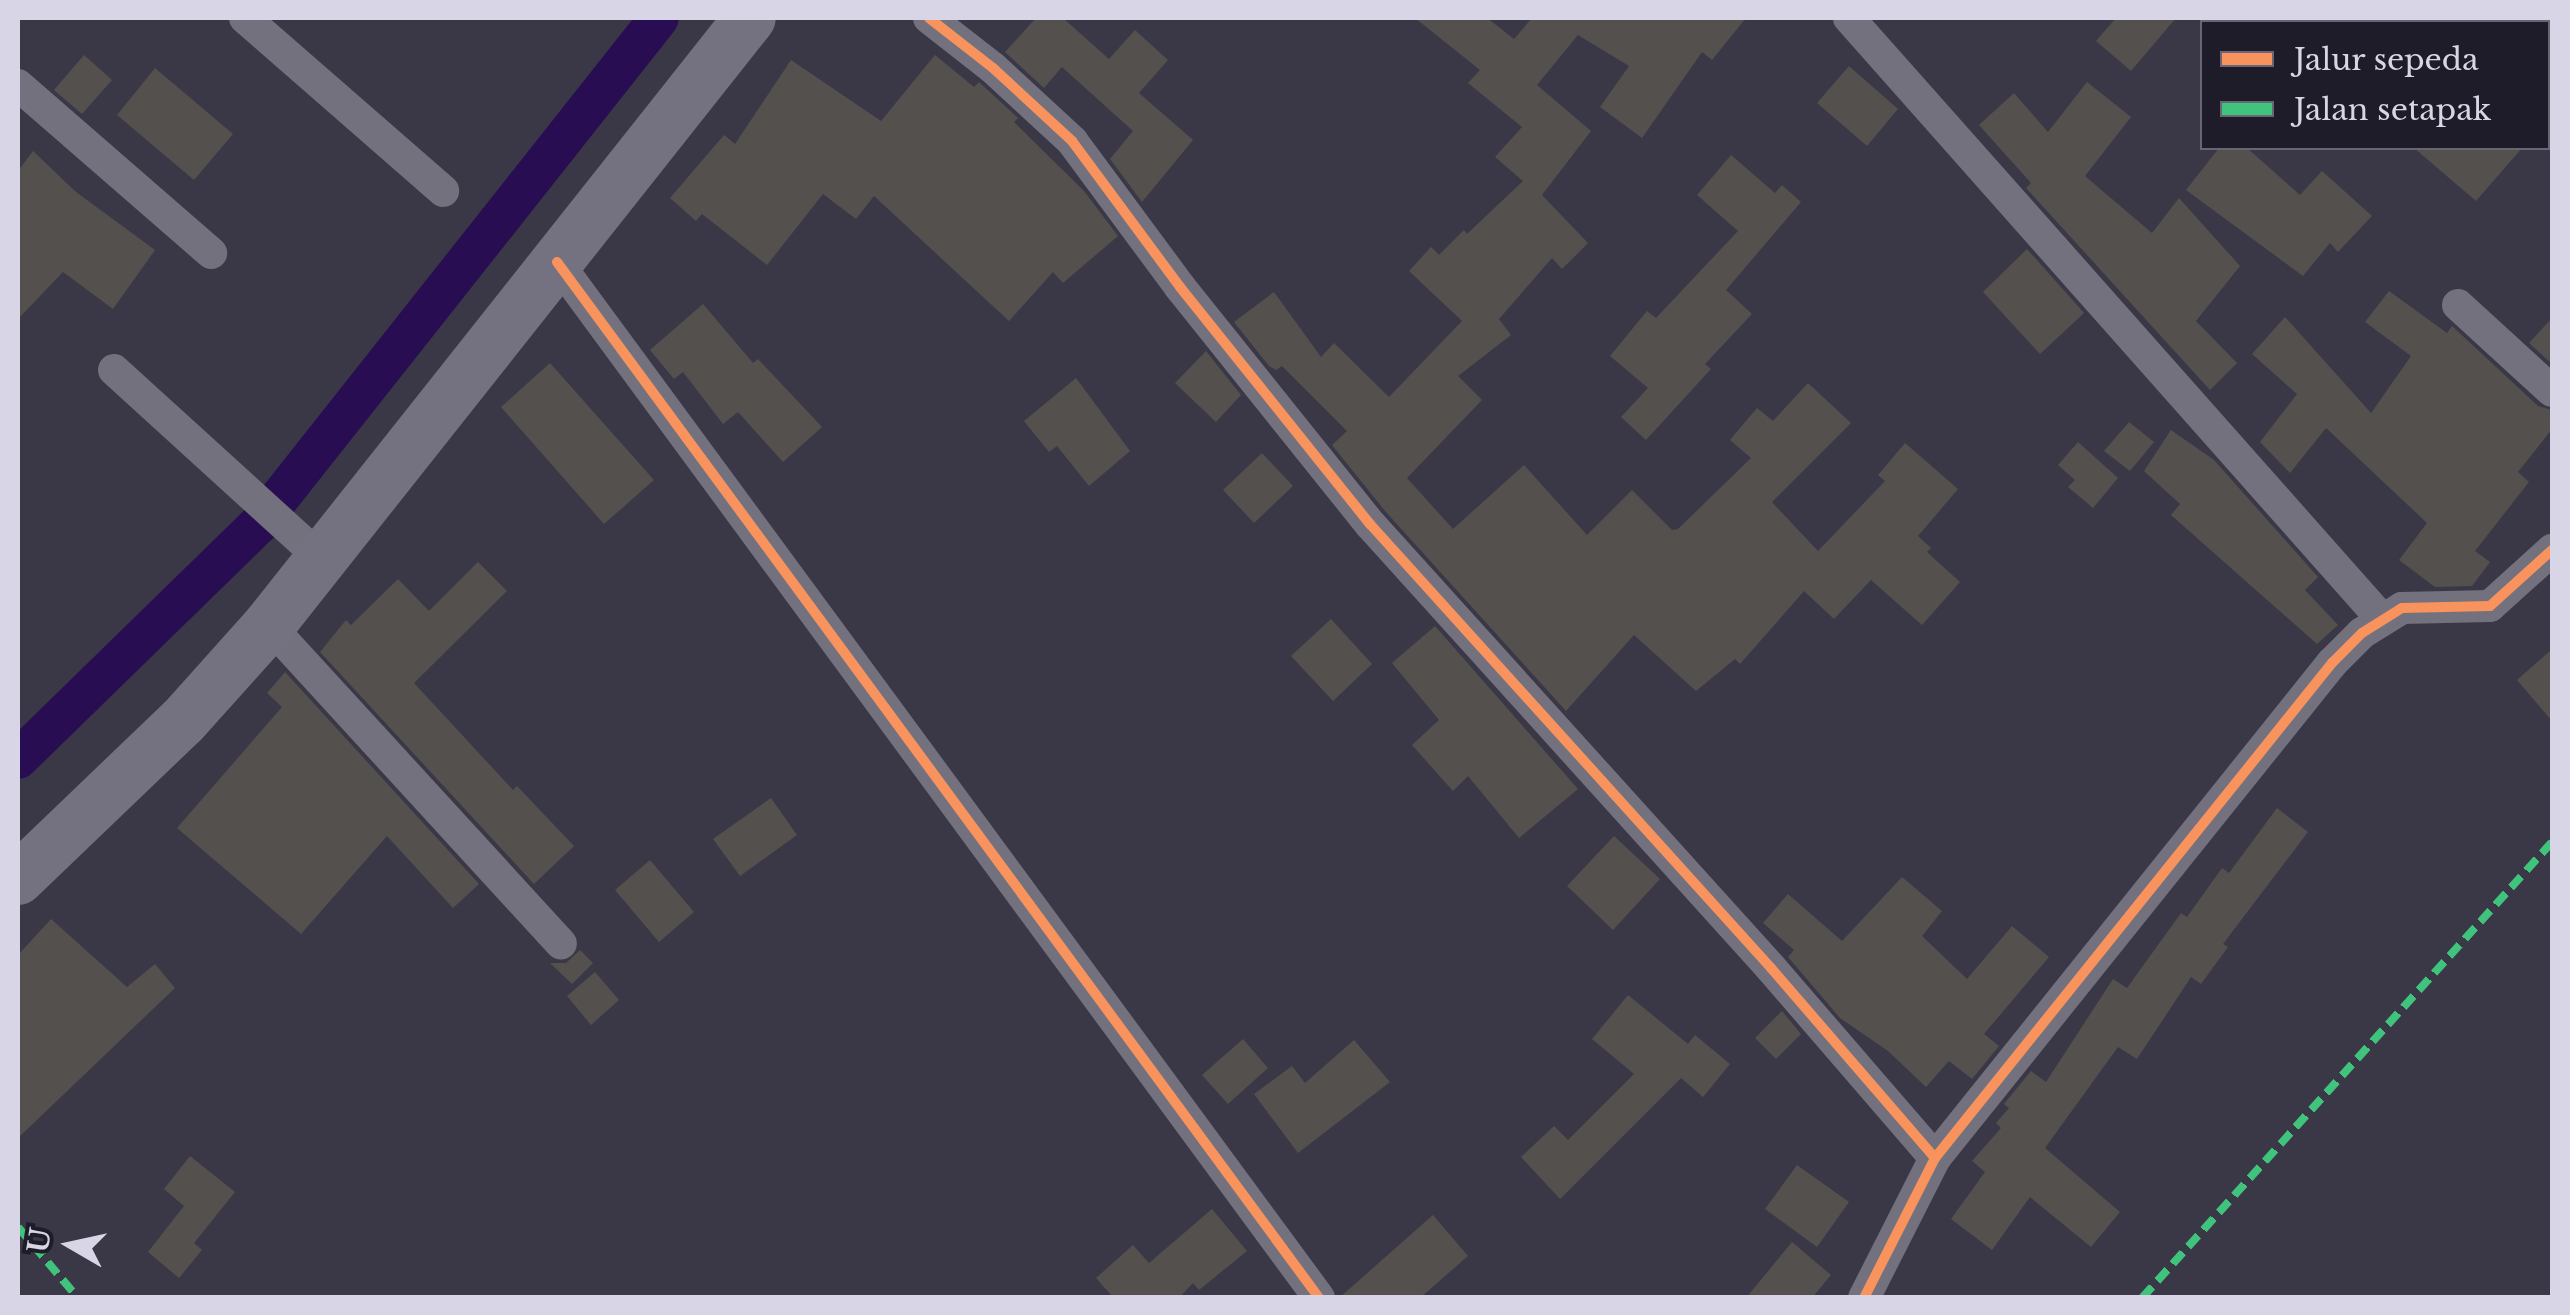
<!DOCTYPE html>
<html>
<head>
<meta charset="utf-8">
<style>
	body { margin:0 }
	#map { position:relative; width:2570px; height:1315px; overflow:hidden; background:#3a3846; font-family:"Libre Baskerville",serif }
	div>[style] { position:absolute }
	.canal>* { height:40px; margin:-20px; padding:0 20px; transform-origin:20px; border-radius:20px; background:#280d53 }
	.building>* { inset:0; background:#54504e }
	.street>* { height:32px; margin:-16px; padding:0 16px; transform-origin:16px; border-radius:16px; background:#72717d }
	.primary>* { height:52px; margin:-26px; padding:0 26px; transform-origin:26px; border-radius:26px; background:#747280 }
	.quiet>* { height:8px; margin-top:-4px; transform-origin:0; background:repeating-linear-gradient(90deg,#40c37c 0 15px,transparent 0 23px) }
	.cycleway>* { height:10px; margin:-5px; padding:0 5px; transform-origin:5px; border-radius:5px; background:#f8935d }
	span { translate:-50% -50%; white-space:nowrap; text-align:center; line-height:1.15; -webkit-text-stroke:8px #1e1c28; paint-order:stroke }
	.frame { position:absolute; inset:0; border:20px solid #d8d6e6; pointer-events:none }
	.legend { position:absolute; left:2200px; top:20px; width:350px; height:130px; box-sizing:border-box; background:#1e1c28; border:2px solid #686674; margin:0; padding:12px 18px; list-style:none; font-size:30px; color:#d8d6e6 }
	.legend li { display:flex; align-items:center; gap:20px; height:50px }
	.legend b { width:50px; border:2px solid #686674 }
	.north { position:absolute; left:20px; top:1195px; width:100px; height:100px; -webkit-text-stroke:8px #1e1c28; paint-order:stroke; rotate:279deg; font-size:28px; font-weight:700; line-height:40px; text-align:center; color:#d8d6e6 }
	.north::after { content:''; display:block; margin:auto; width:35px; height:45px; background:#d8d6e6; clip-path:polygon(50% 0,100% 100%,50% 72%,0 100%) }
</style>
</head>
<body>
<div id="map">
	<div class="canal">
		<i style="left:18px;top:759px;width:335px;rotate:-44.3deg"></i>
		<i style="left:258px;top:525px;width:646px;rotate:-51.66deg"></i>
	</div>
	<div class="building">
		<i style="clip-path:polygon(1036px 18px,1063px 18px,1109px 59px,1135px 30px,1168px 60px,1139px 93px,1193px 140px,1142px 202px,1110px 159px,1133px 131px,1062px 67px,1044px 88px,1005px 52px)"></i>
		<i style="clip-path:polygon(1415px 18px,1487px 18px,1514px 39px,1532px 18px,1746px 18px,1712px 60px,1702px 52px,1642px 138px,1600px 107px,1629px 66px,1578px 35px,1537px 85px,1591px 131px,1542px 195px,1588px 243px,1562px 269px,1552px 258px,1499px 319px,1511px 335px,1458px 376px,1482px 400px,1407px 478px,1453px 529px,1524px 465px,1587px 535px,1632px 490px,1672px 530px,1678px 529px,1751px 458px,1730px 440px,1757px 408px,1773px 421px,1808px 383px,1851px 423px,1772px 502px,1818px 551px,1885px 481px,1878px 475px,1905px 443px,1958px 489px,1918px 536px,1931px 548px,1927px 552px,1960px 582px,1922px 625px,1871px 580px,1834px 619px,1804px 591px,1740px 664px,1735px 659px,1696px 691px,1634px 635px,1566px 711px,1385px 511px,1332px 445px,1347px 431px,1282px 366px,1276px 370px,1269px 366px,1234px 322px,1274px 292px,1321px 357px,1334px 343px,1389px 397px,1462px 321px,1409px 271px,1431px 247px,1439px 255px,1464px 230px,1467px 234px,1523px 181px,1495px 157px,1522px 127px,1468px 83px,1480px 70px)"></i>
		<i style="clip-path:polygon(2116px 18px,2176px 18px,2131px 71px,2096px 41px)"></i>
		<i style="clip-path:polygon(84px 55px,112px 80px,82px 114px,54px 90px)"></i>
		<i style="clip-path:polygon(935px 55px,974px 87px,979px 82px,1018px 118px,1014px 122px,1084px 191px,1118px 236px,1063px 283px,1053px 272px,1009px 321px,874px 196px,856px 219px,823px 194px,767px 265px,702px 214px,696px 221px,670px 198px,724px 135px,735px 144px,791px 60px,881px 121px)"></i>
		<i style="clip-path:polygon(1849px 66px,1898px 109px,1867px 146px,1817px 103px)"></i>
		<i style="clip-path:polygon(155px 68px,233px 134px,194px 180px,117px 115px)"></i>
		<i style="clip-path:polygon(2087px 82px,2131px 117px,2085px 176px,2152px 233px,2179px 198px,2240px 266px,2196px 321px,2237px 363px,2210px 390px,2026px 188px,2031px 183px,1979px 125px,2014px 93px,2048px 132px)"></i>
		<i style="clip-path:polygon(2219px 148px,2247px 148px,2300px 195px,2322px 171px,2372px 216px,2338px 252px,2330px 243px,2303px 276px,2186px 190px)"></i>
		<i style="clip-path:polygon(2414px 148px,2522px 148px,2476px 201px)"></i>
		<i style="clip-path:polygon(33px 151px,76px 192px,155px 250px,113px 309px,63px 272px,18px 319px,18px 171px)"></i>
		<i style="clip-path:polygon(1731px 155px,1775px 193px,1782px 185px,1801px 202px,1726px 290px,1752px 314px,1705px 364px,1711px 369px,1646px 440px,1621px 417px,1648px 388px,1610px 356px,1647px 311px,1656px 318px,1738px 231px,1697px 195px)"></i>
		<i style="clip-path:polygon(2027px 249px,2084px 313px,2040px 354px,1983px 292px)"></i>
		<i style="clip-path:polygon(2389px 291px,2447px 333px,2452px 326px,2538px 406px,2552px 410px,2552px 429px,2518px 472px,2529px 482px,2475px 551px,2490px 562px,2472px 586px,2435px 587px,2399px 560px,2427px 523px,2326px 428px,2290px 473px,2260px 442px,2297px 394px,2252px 354px,2285px 317px,2371px 413px,2411px 356px,2365px 322px)"></i>
		<i style="clip-path:polygon(703px 304px,753px 363px,758px 359px,822px 427px,783px 462px,738px 412px,723px 424px,683px 372px,674px 379px,650px 350px)"></i>
		<i style="clip-path:polygon(2552px 318px,2552px 364px,2529px 343px)"></i>
		<i style="clip-path:polygon(1206px 351px,1241px 395px,1216px 422px,1175px 383px)"></i>
		<i style="clip-path:polygon(550px 363px,654px 480px,604px 524px,501px 407px)"></i>
		<i style="clip-path:polygon(1076px 378px,1130px 451px,1089px 486px,1057px 446px,1049px 452px,1024px 421px)"></i>
		<i style="clip-path:polygon(2129px 422px,2154px 442px,2130px 471px,2104px 451px)"></i>
		<i style="clip-path:polygon(2171px 430px,2214px 460px,2318px 577px,2305px 590px,2338px 625px,2317px 644px,2171px 515px,2180px 504px,2144px 471px)"></i>
		<i style="clip-path:polygon(2078px 442px,2118px 478px,2093px 508px,2068px 487px,2075px 480px,2058px 465px)"></i>
		<i style="clip-path:polygon(1262px 453px,1293px 486px,1254px 523px,1223px 490px)"></i>
		<i style="clip-path:polygon(478px 562px,507px 591px,414px 683px,513px 790px,517px 786px,574px 846px,534px 884px,320px 652px,346px 620px,351px 625px,398px 579px,429px 611px)"></i>
		<i style="clip-path:polygon(1331px 619px,1372px 664px,1333px 701px,1291px 656px)"></i>
		<i style="clip-path:polygon(1435px 626px,1578px 789px,1519px 838px,1468px 776px,1453px 791px,1412px 745px,1439px 720px,1392px 663px)"></i>
		<i style="clip-path:polygon(2552px 649px,2552px 721px,2517px 680px)"></i>
		<i style="clip-path:polygon(285px 672px,479px 884px,453px 908px,387px 836px,301px 934px,177px 828px,282px 707px,267px 693px)"></i>
		<i style="clip-path:polygon(771px 798px,797px 835px,740px 876px,713px 839px)"></i>
		<i style="clip-path:polygon(2277px 808px,2308px 832px,2223px 944px,2228px 947px,2201px 984px,2191px 977px,2137px 1059px,2118px 1047px,2045px 1148px,2120px 1212px,2091px 1247px,2030px 1197px,1992px 1250px,1951px 1219px,1985px 1172px,1972px 1161px,2001px 1128px,1996px 1123px,2009px 1108px,2004px 1104px,2031px 1071px,2046px 1082px,2113px 979px,2127px 988px,2181px 913px,2187px 917px,2222px 868px,2229px 873px)"></i>
		<i style="clip-path:polygon(1614px 836px,1660px 879px,1613px 930px,1567px 886px)"></i>
		<i style="clip-path:polygon(650px 860px,694px 912px,659px 942px,615px 890px)"></i>
		<i style="clip-path:polygon(1902px 877px,1942px 911px,1922px 936px,1967px 979px,2012px 926px,2049px 957px,1984px 1034px,1999px 1046px,1972px 1079px,1949px 1061px,1926px 1087px,1888px 1051px,1840px 1018px,1788px 957px,1794px 950px,1763px 923px,1788px 894px,1842px 941px)"></i>
		<i style="clip-path:polygon(51px 919px,127px 987px,155px 964px,175px 988px,18px 1138px,18px 955px)"></i>
		<i style="clip-path:polygon(580px 950px,593px 963px,572px 984px,550px 963px,566px 963px)"></i>
		<i style="clip-path:polygon(595px 972px,619px 1000px,591px 1025px,567px 996px)"></i>
		<i style="clip-path:polygon(1628px 995px,1688px 1044px,1695px 1035px,1730px 1064px,1703px 1097px,1681px 1078px,1560px 1199px,1521px 1157px,1554px 1126px,1568px 1140px,1634px 1074px,1592px 1039px)"></i>
		<i style="clip-path:polygon(1782px 1011px,1801px 1034px,1776px 1059px,1755px 1038px)"></i>
		<i style="clip-path:polygon(1243px 1039px,1268px 1068px,1228px 1104px,1202px 1075px)"></i>
		<i style="clip-path:polygon(1354px 1040px,1390px 1082px,1298px 1153px,1254px 1094px,1292px 1066px,1305px 1083px)"></i>
		<i style="clip-path:polygon(190px 1156px,235px 1192px,194px 1243px,202px 1250px,179px 1278px,148px 1252px,184px 1206px,164px 1189px)"></i>
		<i style="clip-path:polygon(1797px 1165px,1849px 1202px,1817px 1247px,1765px 1209px)"></i>
		<i style="clip-path:polygon(1212px 1209px,1247px 1251px,1199px 1290px,1193px 1283px,1179px 1298px,1108px 1298px,1111px 1295px,1096px 1278px,1133px 1245px,1149px 1263px)"></i>
		<i style="clip-path:polygon(1433px 1215px,1468px 1256px,1420px 1298px,1339px 1298px)"></i>
		<i style="clip-path:polygon(1792px 1242px,1831px 1275px,1812px 1298px,1746px 1298px)"></i>
	</div>
	<div class="street">
		<i style="left:245px;top:18px;width:263px;rotate:41.1deg"></i>
		<i style="left:929px;top:18px;width:81px;rotate:38deg"></i>
		<i style="left:993px;top:68px;width:108px;rotate:42.7deg"></i>
		<i style="left:1072px;top:141px;width:182px;rotate:53.5deg"></i>
		<i style="left:1180px;top:287px;width:304px;rotate:51.3deg"></i>
		<i style="left:1370px;top:524px;width:598px;rotate:47.91deg"></i>
		<i style="left:1771px;top:968px;width:251px;rotate:49.2deg"></i>
		<i style="left:1849px;top:18px;width:802px;rotate:48.44deg"></i>
		<i style="left:18px;top:85px;width:256px;rotate:41deg"></i>
		<i style="left:557px;top:262px;width:1286px;rotate:53.66deg"></i>
		<i style="left:2458px;top:305px;width:127px;rotate:42.5deg"></i>
		<i style="left:114px;top:370px;width:282px;rotate:42.3deg"></i>
		<i style="left:269px;top:625px;width:432px;rotate:47.5deg"></i>
		<i style="left:1864px;top:1298px;width:157px;rotate:-63.1deg"></i>
		<i style="left:1935px;top:1158px;width:635px;rotate:-51.27deg"></i>
		<i style="left:2332px;top:663px;width:42px;rotate:-45deg"></i>
		<i style="left:2362px;top:633px;width:47px;rotate:-32deg"></i>
		<i style="left:2402px;top:608px;width:88px;rotate:-1.3deg"></i>
		<i style="left:2490px;top:606px;width:84px;rotate:-42.1deg"></i>
	</div>
	<div class="primary">
		<i style="left:18px;top:879px;width:228px;rotate:-43.8deg"></i>
		<i style="left:183px;top:721px;width:129px;rotate:-48.1deg"></i>
		<i style="left:269px;top:625px;width:774px;rotate:-51.61deg"></i>
	</div>
	<div class="quiet">
		<i style="left:18px;top:1227px;width:93px;rotate:49.8deg"></i>
		<i style="left:2142px;top:1298px;width:613px;rotate:-48.04deg"></i>
	</div>
	<div class="cycleway">
		<i style="left:929px;top:18px;width:81px;rotate:38deg"></i>
		<i style="left:993px;top:68px;width:108px;rotate:42.7deg"></i>
		<i style="left:1072px;top:141px;width:182px;rotate:53.5deg"></i>
		<i style="left:1180px;top:287px;width:304px;rotate:51.3deg"></i>
		<i style="left:1370px;top:524px;width:598px;rotate:47.91deg"></i>
		<i style="left:1771px;top:968px;width:251px;rotate:49.2deg"></i>
		<i style="left:557px;top:262px;width:1286px;rotate:53.66deg"></i>
		<i style="left:1864px;top:1298px;width:157px;rotate:-63.1deg"></i>
		<i style="left:1935px;top:1158px;width:635px;rotate:-51.27deg"></i>
		<i style="left:2332px;top:663px;width:42px;rotate:-45deg"></i>
		<i style="left:2362px;top:633px;width:47px;rotate:-32deg"></i>
		<i style="left:2402px;top:608px;width:88px;rotate:-1.3deg"></i>
		<i style="left:2490px;top:606px;width:84px;rotate:-42.1deg"></i>
	</div>
	<div class="frame"></div>
	<ul class="legend">
	<li><b style="height:12px;background:#f8935d"></b>Jalur sepeda</li>
	<li><b style="height:12px;background:#40c37c"></b>Jalan setapak</li>
	</ul>
	<div class="north">U</div>
</div>
</body>
</html>
